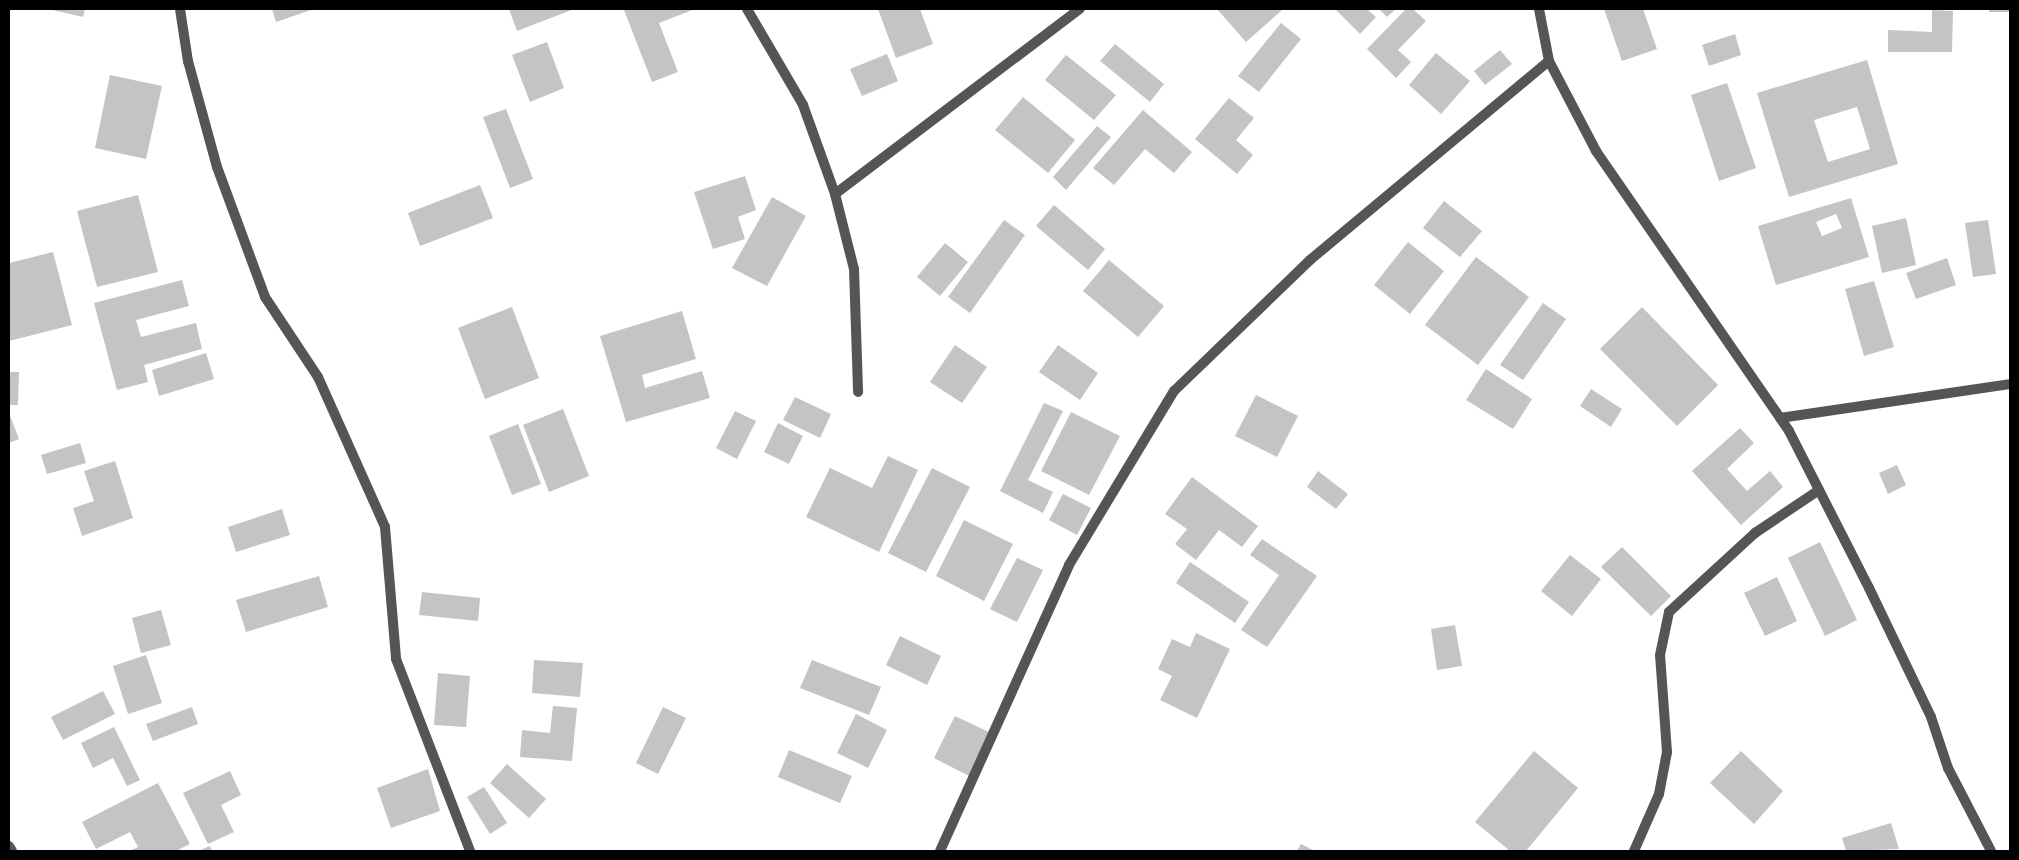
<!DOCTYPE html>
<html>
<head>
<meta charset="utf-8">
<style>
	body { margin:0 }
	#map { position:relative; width:2019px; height:860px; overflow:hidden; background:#fff; font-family:"Work Sans",sans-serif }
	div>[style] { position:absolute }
	.building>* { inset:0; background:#c4c4c4 }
	.street>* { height:10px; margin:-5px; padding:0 5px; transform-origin:5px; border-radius:5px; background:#555 }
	span { translate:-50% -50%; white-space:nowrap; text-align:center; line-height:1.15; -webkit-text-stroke:4.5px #fff; paint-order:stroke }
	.frame { position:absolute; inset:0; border:10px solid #000; pointer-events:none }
</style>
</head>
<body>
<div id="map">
	<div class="building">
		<i style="clip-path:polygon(48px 9px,85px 9px,83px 17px)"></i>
		<i style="clip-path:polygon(272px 9px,314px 9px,276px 22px)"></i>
		<i style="clip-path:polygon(509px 9px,574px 9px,517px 31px)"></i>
		<i style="clip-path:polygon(695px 9px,659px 23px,678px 72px,652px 82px,624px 10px)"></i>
		<i style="clip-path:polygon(878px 9px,920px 9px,933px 44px,896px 58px)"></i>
		<i style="clip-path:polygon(1217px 9px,1282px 9px,1282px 10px,1246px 42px)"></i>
		<i style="clip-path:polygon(1335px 9px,1367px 9px,1376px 17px,1360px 34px)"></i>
		<i style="clip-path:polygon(1379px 9px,1396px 9px,1387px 17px)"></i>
		<i style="clip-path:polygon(1406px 9px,1413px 9px,1426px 21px,1398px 50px,1411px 62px,1396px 78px,1367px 49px)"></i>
		<i style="clip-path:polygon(1604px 9px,1643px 9px,1657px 49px,1622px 61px)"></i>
		<i style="clip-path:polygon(1989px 9px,2010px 9px,2010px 12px,1989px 12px)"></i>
		<i style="clip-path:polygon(1932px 10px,1953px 11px,1952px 52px,1888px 52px,1888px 30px,1932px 32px)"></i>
		<i style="clip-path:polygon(1281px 23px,1301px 39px,1259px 92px,1238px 76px)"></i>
		<i style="clip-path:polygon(1735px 34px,1741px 55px,1709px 66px,1702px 45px)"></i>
		<i style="clip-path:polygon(547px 42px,564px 88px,530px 102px,512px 55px)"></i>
		<i style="clip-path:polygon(1115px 44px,1164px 84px,1150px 102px,1100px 61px)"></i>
		<i style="clip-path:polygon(1500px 50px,1512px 64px,1485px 85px,1474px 71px)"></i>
		<i style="clip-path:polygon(1436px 53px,1470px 81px,1441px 114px,1409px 85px)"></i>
		<i style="clip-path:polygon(887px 54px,898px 81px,862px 96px,850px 69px)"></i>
		<i style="clip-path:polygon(1066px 55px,1116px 95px,1094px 120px,1045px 80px)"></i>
		<i style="clip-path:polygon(evenodd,1867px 60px,1898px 164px,1789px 197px,1757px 93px,1867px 60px,1857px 107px,1870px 149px,1828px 162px,1814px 120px,1857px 107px)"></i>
		<i style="clip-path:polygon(110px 75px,162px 86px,146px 159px,95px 148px)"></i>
		<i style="clip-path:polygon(1727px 83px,1756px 168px,1719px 181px,1691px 95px)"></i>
		<i style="clip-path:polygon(1023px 97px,1075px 140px,1048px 173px,995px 130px)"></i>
		<i style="clip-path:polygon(1229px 98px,1254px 118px,1236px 140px,1253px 155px,1237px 174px,1195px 139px)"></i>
		<i style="clip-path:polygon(506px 109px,533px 179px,510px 188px,483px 117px)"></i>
		<i style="clip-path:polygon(1143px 110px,1192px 152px,1174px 173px,1145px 149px,1114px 185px,1093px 168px)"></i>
		<i style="clip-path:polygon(1097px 126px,1111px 137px,1066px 190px,1053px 177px)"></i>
		<i style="clip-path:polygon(745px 176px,756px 210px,738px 217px,745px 239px,713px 249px,694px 192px)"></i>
		<i style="clip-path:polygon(480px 185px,493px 218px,420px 246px,408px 213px)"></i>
		<i style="clip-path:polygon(138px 195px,158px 272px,97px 287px,77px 211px)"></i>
		<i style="clip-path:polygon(772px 197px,806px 216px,767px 286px,732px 268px)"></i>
		<i style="clip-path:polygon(evenodd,1851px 198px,1869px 257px,1776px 285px,1758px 226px,1851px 198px,1836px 214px,1842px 228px,1822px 236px,1816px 222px,1836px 214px)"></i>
		<i style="clip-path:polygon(1444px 201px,1482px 231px,1460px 257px,1423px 228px)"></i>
		<i style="clip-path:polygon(1054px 205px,1105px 249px,1088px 270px,1036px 226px)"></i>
		<i style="clip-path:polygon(1906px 218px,1916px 265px,1882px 273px,1872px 226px)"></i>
		<i style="clip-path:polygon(1004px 220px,1025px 235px,970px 313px,948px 297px)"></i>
		<i style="clip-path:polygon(1988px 220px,1996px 274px,1973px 277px,1965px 223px)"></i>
		<i style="clip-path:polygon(1408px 242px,1444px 271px,1410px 314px,1374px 285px)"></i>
		<i style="clip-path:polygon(945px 243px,968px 262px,940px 296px,917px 277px)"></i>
		<i style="clip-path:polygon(53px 252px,72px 325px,9px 341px,9px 263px)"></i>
		<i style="clip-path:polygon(1476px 257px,1529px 297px,1478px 365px,1425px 325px)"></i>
		<i style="clip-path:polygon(1947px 258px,1956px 285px,1916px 299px,1906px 273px)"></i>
		<i style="clip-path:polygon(1109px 260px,1164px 306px,1138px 337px,1083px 291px)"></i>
		<i style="clip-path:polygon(182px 280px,189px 306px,136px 320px,141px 337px,196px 323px,202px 349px,144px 365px,148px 382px,117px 390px,94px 303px)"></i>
		<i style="clip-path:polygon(1874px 281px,1894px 347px,1864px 356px,1845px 289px)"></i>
		<i style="clip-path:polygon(1543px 303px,1566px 319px,1523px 380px,1500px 365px)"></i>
		<i style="clip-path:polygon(512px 307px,539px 378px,485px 399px,458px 328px)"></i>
		<i style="clip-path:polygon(1642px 307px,1718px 385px,1677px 426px,1600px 349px)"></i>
		<i style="clip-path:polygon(682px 311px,696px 359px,642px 375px,645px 388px,702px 371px,710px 398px,626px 422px,600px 336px)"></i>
		<i style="clip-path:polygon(955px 345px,987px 367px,962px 403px,930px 382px)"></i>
		<i style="clip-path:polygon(1058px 345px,1098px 373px,1080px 400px,1039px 372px)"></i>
		<i style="clip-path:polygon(206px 353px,214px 379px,159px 396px,152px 370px)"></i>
		<i style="clip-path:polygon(1486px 369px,1532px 399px,1513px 429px,1466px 400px)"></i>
		<i style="clip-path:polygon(9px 372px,19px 372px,18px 405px,9px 405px)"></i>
		<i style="clip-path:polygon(1591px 389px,1622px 409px,1611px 427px,1580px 406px)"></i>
		<i style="clip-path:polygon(1256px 395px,1298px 416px,1277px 457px,1235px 436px)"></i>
		<i style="clip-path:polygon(795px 397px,831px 414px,820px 438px,783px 420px)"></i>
		<i style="clip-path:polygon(1044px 403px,1063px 411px,1028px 480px,1053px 492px,1043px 513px,1000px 491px)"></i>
		<i style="clip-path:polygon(563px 409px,589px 476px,549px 492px,523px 425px)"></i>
		<i style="clip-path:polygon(735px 411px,756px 421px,737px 459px,716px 448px)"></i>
		<i style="clip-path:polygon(1071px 412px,1120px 436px,1089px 495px,1041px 471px)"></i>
		<i style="clip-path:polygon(9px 413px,19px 439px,9px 443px)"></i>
		<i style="clip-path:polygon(778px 423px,803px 436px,789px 464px,764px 452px)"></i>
		<i style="clip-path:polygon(518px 424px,541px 484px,512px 495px,489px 436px)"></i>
		<i style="clip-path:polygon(1740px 428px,1754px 443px,1727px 469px,1747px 491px,1770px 471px,1783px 487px,1741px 525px,1692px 471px)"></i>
		<i style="clip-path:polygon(80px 443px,86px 463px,47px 474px,41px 455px)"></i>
		<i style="clip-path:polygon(888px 456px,918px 470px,879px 552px,806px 517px,830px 468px,872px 488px)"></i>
		<i style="clip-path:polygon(115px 461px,133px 518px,82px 536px,73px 508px,94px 501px,84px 471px)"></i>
		<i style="clip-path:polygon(1897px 465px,1906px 485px,1888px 494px,1879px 473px)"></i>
		<i style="clip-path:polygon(932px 468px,970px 487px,926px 572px,888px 553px)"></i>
		<i style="clip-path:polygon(1318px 471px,1348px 494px,1336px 509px,1307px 487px)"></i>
		<i style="clip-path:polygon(1192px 477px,1258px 526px,1242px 547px,1219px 530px,1196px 560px,1175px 544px,1187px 529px,1165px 514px)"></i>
		<i style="clip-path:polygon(1063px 494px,1091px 508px,1077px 535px,1049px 520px)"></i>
		<i style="clip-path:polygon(282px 509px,290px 535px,236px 552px,228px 527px)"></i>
		<i style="clip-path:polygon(964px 520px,1013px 544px,984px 601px,936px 576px)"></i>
		<i style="clip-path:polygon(1262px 539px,1317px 576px,1267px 647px,1241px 630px,1279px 575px,1250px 555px)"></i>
		<i style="clip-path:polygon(1820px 542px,1857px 620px,1825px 636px,1788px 558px)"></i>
		<i style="clip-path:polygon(1622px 547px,1671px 596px,1651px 616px,1601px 567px)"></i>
		<i style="clip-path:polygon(1570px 555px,1601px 579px,1572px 616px,1541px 591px)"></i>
		<i style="clip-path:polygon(1017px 558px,1043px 570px,1017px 622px,990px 609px)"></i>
		<i style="clip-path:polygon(1190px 562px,1249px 602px,1235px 623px,1176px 583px)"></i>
		<i style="clip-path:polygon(319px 576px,328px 607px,246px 632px,236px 600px)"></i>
		<i style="clip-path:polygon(1777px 577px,1797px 621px,1765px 636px,1744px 593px)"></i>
		<i style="clip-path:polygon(422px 592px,480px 598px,478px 621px,419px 615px)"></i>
		<i style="clip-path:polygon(161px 610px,171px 645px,141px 653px,132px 618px)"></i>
		<i style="clip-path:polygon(1455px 625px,1462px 666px,1437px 670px,1431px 629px)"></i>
		<i style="clip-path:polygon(1196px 633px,1230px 649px,1197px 718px,1160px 700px,1172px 676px,1158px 669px,1172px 639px,1190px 647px)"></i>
		<i style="clip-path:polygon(900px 636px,941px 656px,927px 685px,886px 665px)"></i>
		<i style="clip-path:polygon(146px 655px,162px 703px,128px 714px,113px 666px)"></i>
		<i style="clip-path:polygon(534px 660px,583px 663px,580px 697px,532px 693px)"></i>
		<i style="clip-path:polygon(812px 660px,881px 687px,869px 715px,800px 688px)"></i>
		<i style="clip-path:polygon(438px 673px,470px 676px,466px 727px,434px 725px)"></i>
		<i style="clip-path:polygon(103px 691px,115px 714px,63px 740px,51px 717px)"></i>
		<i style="clip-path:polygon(553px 706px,577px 708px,572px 761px,520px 757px,522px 730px,550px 733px)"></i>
		<i style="clip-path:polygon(192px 707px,198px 724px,153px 741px,146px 724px)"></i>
		<i style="clip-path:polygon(663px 707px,686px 718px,658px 774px,636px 763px)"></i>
		<i style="clip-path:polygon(856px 714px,887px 730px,868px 768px,837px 753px)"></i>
		<i style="clip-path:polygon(955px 716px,993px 734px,971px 777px,934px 758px)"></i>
		<i style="clip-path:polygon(114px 727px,140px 780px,127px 786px,113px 758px,93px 768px,81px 743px)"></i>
		<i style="clip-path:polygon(789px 750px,852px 776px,840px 803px,778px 777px)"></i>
		<i style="clip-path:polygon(1534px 751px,1578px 788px,1526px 851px,1510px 851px,1475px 822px)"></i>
		<i style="clip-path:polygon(1741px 751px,1783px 791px,1754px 824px,1710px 783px)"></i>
		<i style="clip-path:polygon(507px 764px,546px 799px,529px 818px,490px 783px)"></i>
		<i style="clip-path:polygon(428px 769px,440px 811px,391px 828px,377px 788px)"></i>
		<i style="clip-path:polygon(230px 771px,241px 795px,221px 805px,234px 832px,208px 844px,183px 793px)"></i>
		<i style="clip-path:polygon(158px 783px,190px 844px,176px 851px,130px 851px,138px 847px,130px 832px,96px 849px,82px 822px)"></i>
		<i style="clip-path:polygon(484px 787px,507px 823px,490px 834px,467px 797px)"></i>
		<i style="clip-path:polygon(1891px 823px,1899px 849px,1846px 851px,1842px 838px)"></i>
		<i style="clip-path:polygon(1301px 844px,1315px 851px,1297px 851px)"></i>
		<i style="clip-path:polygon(210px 846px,212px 851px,198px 851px)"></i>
	</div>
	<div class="street">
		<i style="left:180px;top:9px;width:53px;rotate:81.3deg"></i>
		<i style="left:188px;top:61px;width:110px;rotate:74.7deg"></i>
		<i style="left:217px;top:167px;width:139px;rotate:69.7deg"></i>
		<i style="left:265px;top:297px;width:96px;rotate:56.5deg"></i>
		<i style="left:318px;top:377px;width:164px;rotate:65.9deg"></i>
		<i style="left:385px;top:527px;width:132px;rotate:85.2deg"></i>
		<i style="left:396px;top:659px;width:206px;rotate:68.9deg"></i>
		<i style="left:747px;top:9px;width:111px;rotate:59.7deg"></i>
		<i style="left:803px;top:105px;width:95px;rotate:70.2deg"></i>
		<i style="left:835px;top:194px;width:77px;rotate:75.8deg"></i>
		<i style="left:854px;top:269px;width:123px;rotate:88.1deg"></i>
		<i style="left:1539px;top:9px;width:53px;rotate:79.1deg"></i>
		<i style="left:1549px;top:61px;width:102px;rotate:62.4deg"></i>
		<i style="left:1596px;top:151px;width:340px;rotate:55.4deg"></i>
		<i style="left:1789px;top:431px;width:176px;rotate:63deg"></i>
		<i style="left:1869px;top:588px;width:143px;rotate:64.3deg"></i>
		<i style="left:1931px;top:717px;width:54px;rotate:71.6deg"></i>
		<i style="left:1948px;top:768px;width:93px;rotate:62.6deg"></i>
		<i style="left:835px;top:194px;width:307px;rotate:-37.1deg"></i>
		<i style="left:1780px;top:418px;width:232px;rotate:-8.4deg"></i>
		<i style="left:9px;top:846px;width:6px;rotate:59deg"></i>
		<i style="left:940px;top:851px;width:314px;rotate:-65.7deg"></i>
		<i style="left:1069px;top:565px;width:203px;rotate:-58.9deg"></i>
		<i style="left:1174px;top:391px;width:189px;rotate:-43.9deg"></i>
		<i style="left:1310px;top:260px;width:311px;rotate:-39.8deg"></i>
		<i style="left:1634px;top:851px;width:62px;rotate:-66.3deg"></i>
		<i style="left:1659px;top:794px;width:43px;rotate:-79.2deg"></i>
		<i style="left:1667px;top:752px;width:97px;rotate:-94.1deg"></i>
		<i style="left:1660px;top:655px;width:44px;rotate:-78.2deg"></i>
		<i style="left:1669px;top:612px;width:117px;rotate:-42.6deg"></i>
		<i style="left:1755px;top:533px;width:77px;rotate:-33.9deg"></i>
	</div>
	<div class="frame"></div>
</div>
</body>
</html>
